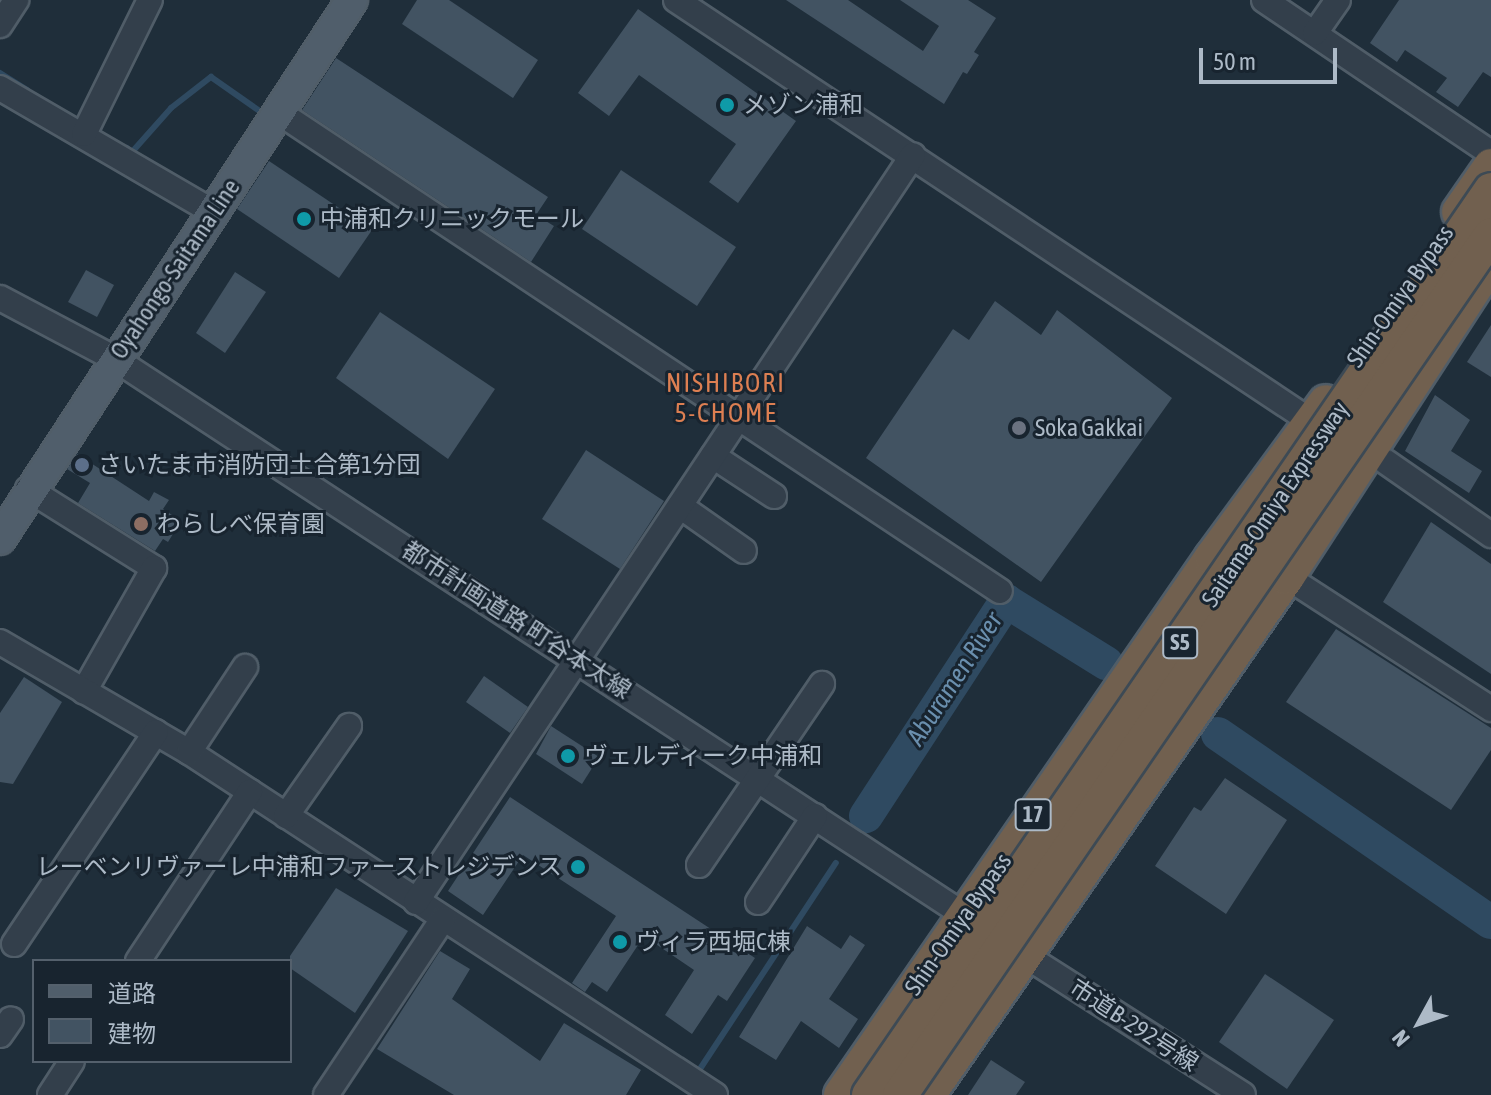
<!DOCTYPE html>
<html>
<head>
<meta charset="utf-8">
<style>
	body { margin:0 }
	#map { position:relative; width:1491px; height:1095px; overflow:hidden; background:#1f2e3a; font-family:"Asap Condensed","Noto Sans JP",sans-serif }
	div>[style] { position:absolute }
	.stream>* { height:6px; margin:-3px; padding:0 3px; transform-origin:3px; border-radius:3px; background:#2f4a61 }
	.river>* { height:34px; margin:-17px; padding:0 17px; transform-origin:17px; border-radius:17px; background:#2f4a61 }
	.building>* { inset:0; background:#425362 }
	.roads { filter:drop-shadow(2px 0 #505d68) drop-shadow(-2px 0 #505d68) drop-shadow(0 2px #505d68) drop-shadow(0 -2px #505d68) }
	.minor>* { height:24px; margin:-12px; padding:0 12px; transform-origin:12px; border-radius:12px; background:#333f4b }
	.major>* { height:30px; margin:-15px; padding:0 15px; transform-origin:15px; border-radius:15px; background:#505e6b }
	.highway>* { height:34px; margin:-17px; padding:0 17px; transform-origin:17px; border-radius:17px; background:#71604f }
	.bridges { filter:drop-shadow(2px 0 #3d4a55) drop-shadow(-2px 0 #3d4a55) drop-shadow(0 2px #3d4a55) drop-shadow(0 -2px #3d4a55) }
	.highway-bridge>* { height:34px; margin:-17px; padding:0 17px; transform-origin:17px; border-radius:17px; background:#71604f }
	.dots>* { width:22px; height:22px; translate:-50% -50%; box-sizing:border-box; border:4px solid #18242f; border-radius:50% }
	span { translate:-50% -50%; white-space:nowrap; text-align:center; line-height:1.15; -webkit-text-stroke:6px #18242f; paint-order:stroke }
	.shield-label span { padding:2px 6px; background:#18242f; border:2px solid; border-radius:6px; -webkit-text-stroke-width:0 }
	.shield-label { font-size:22px; color:#adbac7; font-weight:700 }
	.poi-label { font-size:24px; color:#adbac7 }
	.left { translate:0 -50%; text-align:left }
	.right { translate:-100% -50%; text-align:right }
	.street-label { font-size:24px; color:#adbac7 }
	.neighbourhood-label { font-size:26px; color:#dd7f52; letter-spacing:2px }
	.water-label { font-size:26px; color:#6a8fae; font-style:italic }
	.legend { position:absolute; left:32px; top:959px; width:260px; height:104px; box-sizing:border-box; background:#18242f; border:2px solid #54606c; margin:0; padding:10px 14px; list-style:none; font-size:24px; color:#adbac7 }
	.legend li { display:flex; align-items:center; gap:16px; height:40px }
	.legend b { width:40px; border:2px solid #54606c }
	.north { position:absolute; left:1379px; top:983px; width:80px; height:80px; -webkit-text-stroke:6px #18242f; paint-order:stroke; rotate:230deg; font-size:22px; font-weight:700; line-height:32px; text-align:center; color:#adbac7 }
	.north::after { content:''; display:block; margin:auto; width:28px; height:36px; background:#adbac7; clip-path:polygon(50% 0,100% 100%,50% 72%,0 100%) }
	.scale { position:absolute; left:1199px; top:48px; width:138px; height:36px; box-sizing:border-box; border:4px solid #adbac7; border-top:0; padding-left:10px; font-size:24px; line-height:28px; white-space:nowrap; color:#adbac7; -webkit-text-stroke:6px #18242f; paint-order:stroke }
</style>
</head>
<body>
<div id="map">
	<div class="stream">
		<i style="left:0;top:73px;width:32px;rotate:32deg"></i>
		<i style="left:127px;top:148px;width:6px;rotate:39deg"></i>
		<i style="left:132px;top:152px;width:59px;rotate:-48.4deg"></i>
		<i style="left:171px;top:108px;width:51px;rotate:-37.8deg"></i>
		<i style="left:211px;top:77px;width:61px;rotate:35deg"></i>
		<i style="left:996px;top:603px;width:7px;rotate:34deg"></i>
		<i style="left:696px;top:1075px;width:254px;rotate:-56.6deg"></i>
	</div>
	<div class="river">
		<i style="left:1218px;top:734px;width:331px;rotate:34.6deg"></i>
		<i style="left:866px;top:816px;width:257px;rotate:-56.9deg"></i>
		<i style="left:1006px;top:601px;width:118px;rotate:31.8deg"></i>
	</div>
	<div class="building">
		<i style="clip-path:polygon(417px 0,449px 0,538px 60px,513px 98px,402px 24px)"></i>
		<i style="clip-path:polygon(786px 0,848px 0,923px 51px,939px 26px,900px 0,968px 0,996px 18px,974px 52px,979px 55px,967px 74px,963px 72px,944px 104px)"></i>
		<i style="clip-path:polygon(1399px 0,1491px 0,1491px 77px,1483px 72px,1458px 107px,1436px 92px,1447px 78px,1405px 50px,1397px 62px,1370px 43px)"></i>
		<i style="clip-path:polygon(638px 9px,796px 121px,738px 203px,709px 182px,736px 144px,639px 75px,609px 116px,578px 93px)"></i>
		<i style="clip-path:polygon(336px 58px,548px 197px,536px 215px,554px 226px,531px 262px,302px 110px)"></i>
		<i style="clip-path:polygon(269px 161px,372px 230px,339px 278px,237px 209px)"></i>
		<i style="clip-path:polygon(621px 170px,736px 247px,697px 306px,582px 229px)"></i>
		<i style="clip-path:polygon(86px 270px,114px 285px,97px 317px,68px 302px)"></i>
		<i style="clip-path:polygon(235px 272px,266px 292px,225px 353px,196px 333px)"></i>
		<i style="clip-path:polygon(995px 301px,1041px 335px,1057px 310px,1172px 398px,1041px 582px,866px 458px,953px 329px,969px 340px)"></i>
		<i style="clip-path:polygon(380px 312px,495px 389px,448px 459px,336px 378px)"></i>
		<i style="clip-path:polygon(1491px 325px,1491px 377px,1467px 362px)"></i>
		<i style="clip-path:polygon(1435px 395px,1470px 420px,1451px 451px,1482px 471px,1469px 493px,1405px 451px)"></i>
		<i style="clip-path:polygon(586px 450px,664px 501px,620px 569px,542px 519px)"></i>
		<i style="clip-path:polygon(77px 454px,149px 501px,154px 492px,169px 500px,163px 509px,181px 521px,168px 542px,163px 539px,155px 551px,78px 503px,90px 483px,67px 469px)"></i>
		<i style="clip-path:polygon(1431px 522px,1491px 564px,1491px 674px,1383px 602px)"></i>
		<i style="clip-path:polygon(1336px 629px,1491px 728px,1491px 750px,1451px 810px,1286px 702px)"></i>
		<i style="clip-path:polygon(484px 676px,528px 707px,510px 733px,466px 702px)"></i>
		<i style="clip-path:polygon(24px 677px,62px 702px,13px 784px,0 782px,0 713px)"></i>
		<i style="clip-path:polygon(551px 726px,599px 757px,582px 784px,536px 754px)"></i>
		<i style="clip-path:polygon(1225px 778px,1287px 820px,1226px 914px,1155px 866px,1194px 807px,1201px 811px)"></i>
		<i style="clip-path:polygon(510px 797px,755px 958px,727px 1001px,718px 995px,692px 1034px,665px 1015px,694px 970px,644px 936px,607px 992px,592px 982px,585px 992px,572px 983px,616px 916px,523px 855px,483px 915px,448px 891px)"></i>
		<i style="clip-path:polygon(336px 888px,408px 931px,355px 1013px,290px 968px,290px 956px)"></i>
		<i style="clip-path:polygon(807px 926px,841px 949px,850px 935px,865px 945px,829px 999px,858px 1019px,839px 1048px,801px 1021px,776px 1060px,739px 1037px)"></i>
		<i style="clip-path:polygon(440px 951px,470px 969px,452px 999px,540px 1061px,564px 1023px,641px 1070px,626px 1095px,454px 1095px,377px 1049px)"></i>
		<i style="clip-path:polygon(1265px 974px,1334px 1020px,1287px 1089px,1219px 1042px)"></i>
		<i style="clip-path:polygon(991px 1060px,1025px 1082px,1016px 1095px,968px 1095px)"></i>
	</div>
	<div class="roads">
		<div class="minor">
			<i style="left:676px;top:0;width:763px;rotate:33.57deg"></i>
			<i style="left:1264px;top:0;width:274px;rotate:34deg"></i>
			<i style="left:0;top:25px;width:30px;rotate:-57deg"></i>
			<i style="left:1315px;top:33px;width:40px;rotate:-55.1deg"></i>
			<i style="left:0;top:88px;width:246px;rotate:30.2deg"></i>
			<i style="left:280px;top:113px;width:864px;rotate:33.58deg"></i>
			<i style="left:84px;top:134px;width:149px;rotate:-63.8deg"></i>
			<i style="left:0;top:298px;width:130px;rotate:27.9deg"></i>
			<i style="left:115px;top:359px;width:1032px;rotate:33.21deg"></i>
			<i style="left:713px;top:456px;width:73px;rotate:33.3deg"></i>
			<i style="left:1386px;top:462px;width:128px;rotate:34.8deg"></i>
			<i style="left:28px;top:489px;width:149px;rotate:32.1deg"></i>
			<i style="left:154px;top:568px;width:142px;rotate:119.6deg"></i>
			<i style="left:680px;top:506px;width:78px;rotate:35.1deg"></i>
			<i style="left:1287px;top:577px;width:243px;rotate:32.9deg"></i>
			<i style="left:0;top:642px;width:219px;rotate:30.2deg"></i>
			<i style="left:189px;top:752px;width:628px;rotate:33.11deg"></i>
			<i style="left:189px;top:752px;width:102px;rotate:-56.6deg"></i>
			<i style="left:286px;top:816px;width:110px;rotate:-55deg"></i>
			<i style="left:699px;top:865px;width:219px;rotate:-55.8deg"></i>
			<i style="left:416px;top:902px;width:897px;rotate:-56.36deg"></i>
			<i style="left:758px;top:902px;width:103px;rotate:-56.5deg"></i>
			<i style="left:14px;top:944px;width:255px;rotate:-56.2deg"></i>
			<i style="left:1012px;top:947px;width:274px;rotate:32.6deg"></i>
			<i style="left:138px;top:961px;width:203px;rotate:-56.5deg"></i>
			<i style="left:0;top:1035px;width:19px;rotate:-55deg"></i>
			<i style="left:50px;top:1095px;width:40px;rotate:-57.1deg"></i>
			<i style="left:326px;top:1095px;width:211px;rotate:-56.4deg"></i>
		</div>
		<div class="major">
			<i style="left:0;top:539px;width:644px;rotate:-56.85deg"></i>
		</div>
		<div class="highway">
			<i style="left:1459px;top:212px;width:56px;rotate:-55.2deg"></i>
			<i style="left:841px;top:1095px;width:654px;rotate:-55.41deg"></i>
			<i style="left:1212px;top:557px;width:192px;rotate:-53.7deg"></i>
			<i style="left:928px;top:1095px;width:630px;rotate:-55.28deg"></i>
			<i style="left:1287px;top:577px;width:369px;rotate:-57deg"></i>
		</div>
	</div>
	<div class="bridges">
		<div class="highway-bridge">
			<i style="left:869px;top:1095px;width:1098px;rotate:-55.5deg"></i>
			<i style="left:900px;top:1095px;width:1043px;rotate:-55.5deg"></i>
		</div>
	</div>
	<div class="dots">
		<i style="left:727px;top:105px;background:#0f9aa8"></i>
		<i style="left:304px;top:219px;background:#0f9aa8"></i>
		<i style="left:1019px;top:428px;background:#6b7280"></i>
		<i style="left:82px;top:465px;background:#5c6f8a"></i>
		<i style="left:141px;top:524px;background:#8d6e63"></i>
		<i style="left:568px;top:756px;background:#0f9aa8"></i>
		<i style="left:578px;top:867px;background:#0f9aa8"></i>
		<i style="left:620px;top:942px;background:#0f9aa8"></i>
	</div>
	<div class="shield-label">
		<span style="left:1180px;top:643px">S5</span>
		<span style="left:1033px;top:815px">17</span>
	</div>
	<div class="poi-label">
		<span class="left" style="left:743px;top:105px">メゾン浦和</span>
		<span class="left" style="left:320px;top:219px">中浦和クリニックモール</span>
		<span class="left" style="left:1035px;top:428px">Soka Gakkai</span>
		<span class="left" style="left:98px;top:465px">さいたま市消防団土合第1分団</span>
		<span class="left" style="left:157px;top:524px">わらしべ保育園</span>
		<span class="left" style="left:584px;top:756px">ヴェルディーク中浦和</span>
		<span class="right" style="left:562px;top:867px">レーベンリヴァーレ中浦和ファーストレジデンス</span>
		<span class="left" style="left:636px;top:942px">ヴィラ西堀C棟</span>
	</div>
	<div class="street-label">
		<span style="left:175px;top:269px;rotate:-56deg">Oyahongo-Saitama Line</span>
		<span style="left:1400px;top:296px;rotate:-55deg">Shin-Omiya Bypass</span>
		<span style="left:1275px;top:504px;rotate:-56deg">Saitama-Omiya Expressway</span>
		<span style="left:517px;top:620px;rotate:33deg">都市計画道路 町谷本太線</span>
		<span style="left:958px;top:924px;rotate:-55deg">Shin-Omiya Bypass</span>
		<span style="left:1134px;top:1025px;rotate:33deg">市道B-292号線</span>
	</div>
	<div class="neighbourhood-label">
		<span style="left:726px;top:399px">NISHIBORI<br>5-CHOME</span>
	</div>
	<div class="water-label">
		<span style="left:955px;top:679px;rotate:-57deg">Aburamen River</span>
	</div>
	<ul class="legend">
	<li><b style="height:10px;background:#505e6b"></b>道路</li>
	<li><b style="height:22px;background:#425362"></b>建物</li>
	</ul>
	<div class="north">N</div>
	<div class="scale">50 m</div>
</div>
</body>
</html>
